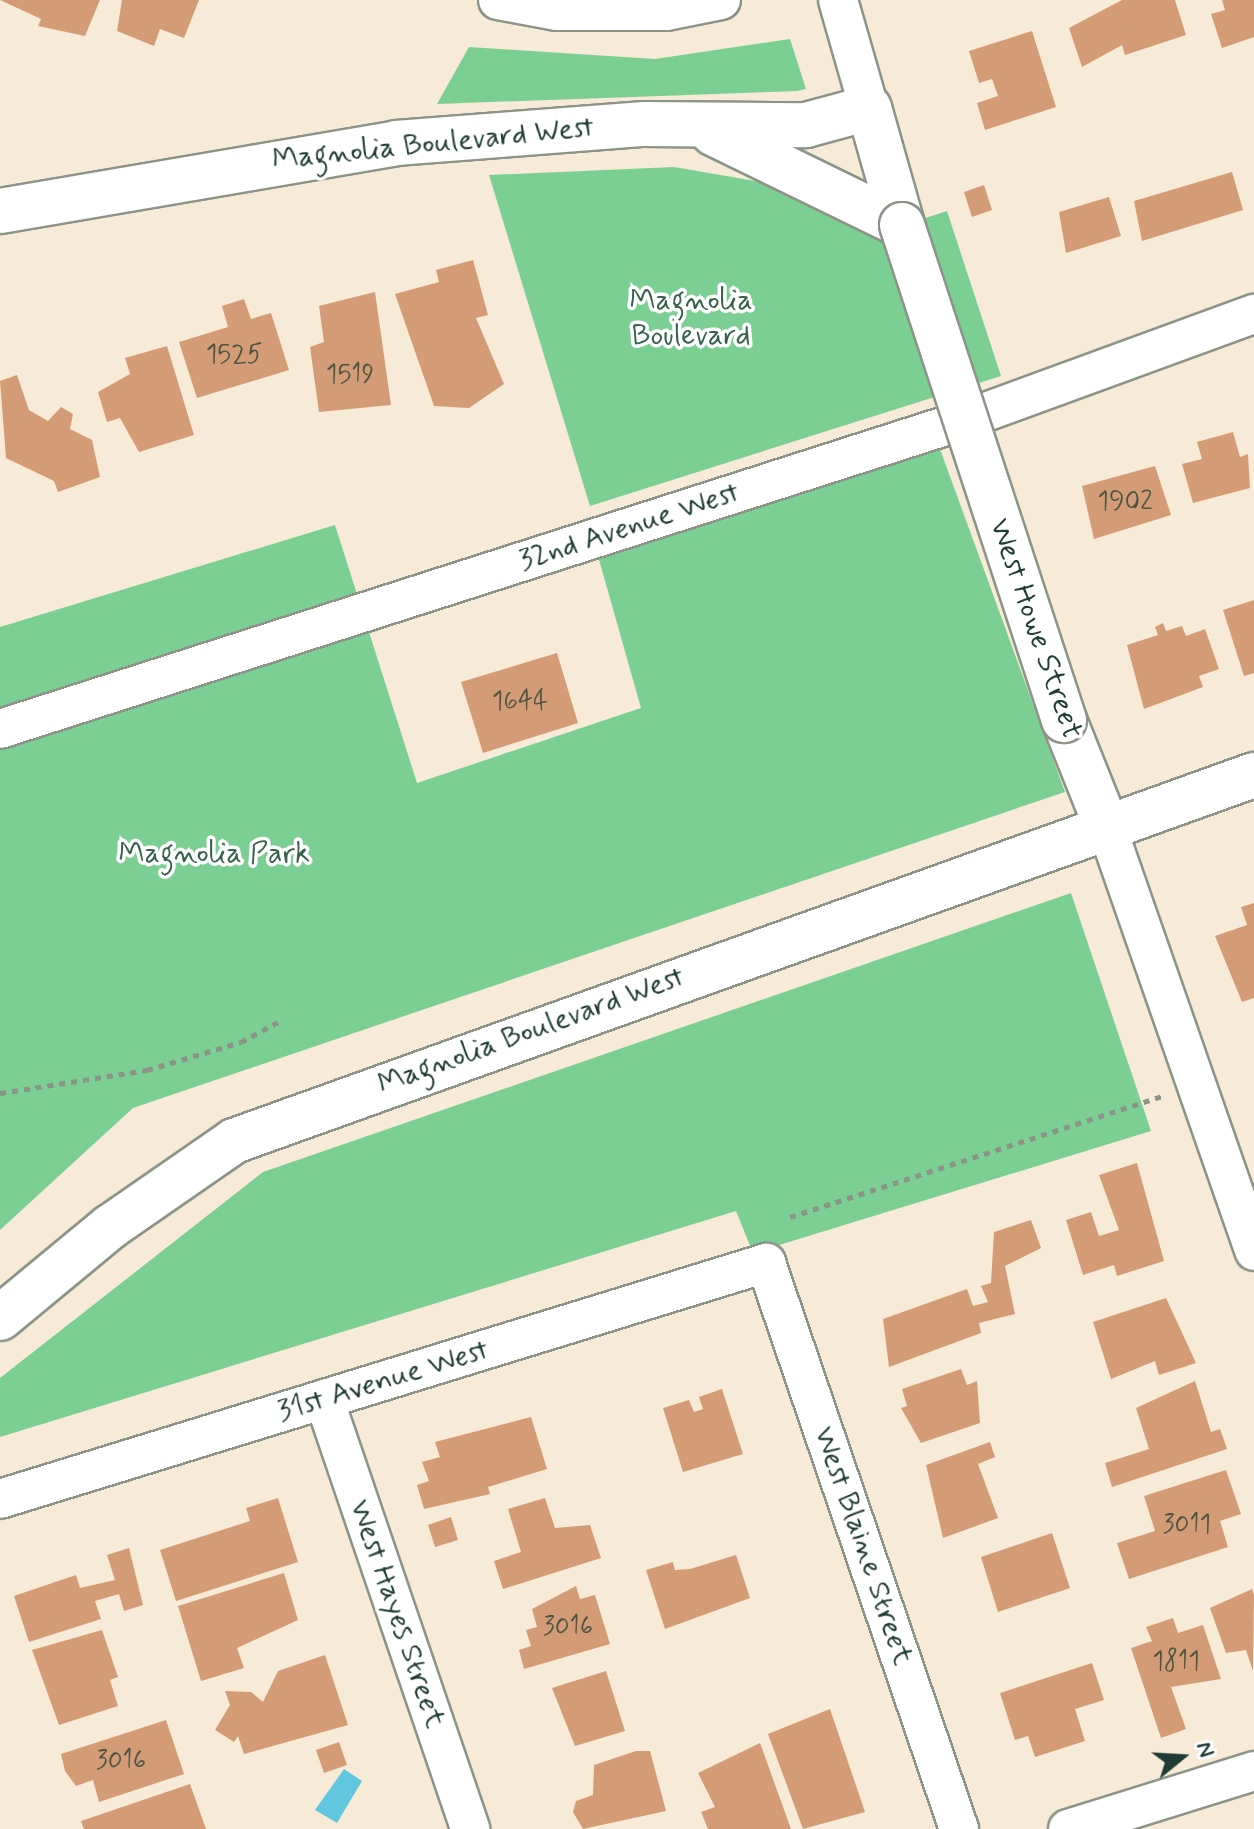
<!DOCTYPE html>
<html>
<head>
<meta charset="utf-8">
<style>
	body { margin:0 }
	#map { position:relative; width:1254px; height:1829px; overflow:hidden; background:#f7ead7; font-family:Mynerve,sans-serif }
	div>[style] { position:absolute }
	.green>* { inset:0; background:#7ccf92 }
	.water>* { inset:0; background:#61c7de }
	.building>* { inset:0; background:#d49c76 }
	.path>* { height:5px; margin-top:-2.5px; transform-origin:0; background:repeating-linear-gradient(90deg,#8b9486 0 6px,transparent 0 12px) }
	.roads { filter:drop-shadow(2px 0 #8b9486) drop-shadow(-2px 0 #8b9486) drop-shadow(0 2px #8b9486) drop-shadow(0 -2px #8b9486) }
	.street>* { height:38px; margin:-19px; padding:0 19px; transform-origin:19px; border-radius:19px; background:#fff }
	.secondary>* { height:44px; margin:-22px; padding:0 22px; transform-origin:22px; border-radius:22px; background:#fff }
	.bridges { filter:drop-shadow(2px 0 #8b9486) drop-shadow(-2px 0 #8b9486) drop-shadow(0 2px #8b9486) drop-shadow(0 -2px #8b9486) }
	.secondary-bridge>* { height:44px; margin:-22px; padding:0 22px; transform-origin:22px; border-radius:22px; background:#fff }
	span { translate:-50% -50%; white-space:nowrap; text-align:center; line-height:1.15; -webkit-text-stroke:7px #fff; paint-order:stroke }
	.number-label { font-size:26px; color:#4c5544 }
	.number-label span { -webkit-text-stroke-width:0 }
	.street-label { font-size:30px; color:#1f3d34 }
	.park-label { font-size:30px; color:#36624c }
	.north { position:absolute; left:1142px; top:1717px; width:80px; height:80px; -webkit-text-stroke:6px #fff; paint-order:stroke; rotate:72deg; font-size:22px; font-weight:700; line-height:32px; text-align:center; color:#1f3d34 }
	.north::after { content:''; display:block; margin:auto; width:28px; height:36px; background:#1f3d34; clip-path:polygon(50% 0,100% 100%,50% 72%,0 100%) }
</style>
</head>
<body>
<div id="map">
	<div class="green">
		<i style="clip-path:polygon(790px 39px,806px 89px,797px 91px,437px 104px,469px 47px,655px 59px)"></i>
		<i style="clip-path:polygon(674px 167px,767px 183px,855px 221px,870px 236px,947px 211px,1001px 376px,590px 506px,489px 175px)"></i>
		<i style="clip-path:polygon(940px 449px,1065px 792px,133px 1108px,0 1230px,0 627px,335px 525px,417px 783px,641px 708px,598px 556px)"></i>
		<i style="clip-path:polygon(1071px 893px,1151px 1131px,753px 1253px,736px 1211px,0 1437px,0 1378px,263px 1172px)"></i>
	</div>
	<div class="water">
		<i style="clip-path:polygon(344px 1769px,362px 1781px,337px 1823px,315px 1810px)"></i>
	</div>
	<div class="building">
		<i style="clip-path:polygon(0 0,100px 0,85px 36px,38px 26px,41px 19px)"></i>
		<i style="clip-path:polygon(122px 0,199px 0,184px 38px,160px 29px,154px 46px,117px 31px)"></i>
		<i style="clip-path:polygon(1122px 0,1175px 0,1186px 35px,1125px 55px,1122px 45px,1082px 67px,1069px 28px)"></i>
		<i style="clip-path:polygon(1222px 0,1254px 0,1254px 37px,1222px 48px,1211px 14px,1225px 10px)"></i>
		<i style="clip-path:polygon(1032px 31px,1056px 107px,985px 130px,977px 103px,998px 96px,992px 79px,979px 83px,969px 51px)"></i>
		<i style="clip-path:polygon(1232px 172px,1243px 210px,1142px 241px,1134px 201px)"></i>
		<i style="clip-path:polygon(984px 185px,992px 210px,972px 217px,964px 192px)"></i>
		<i style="clip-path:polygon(1109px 197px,1121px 236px,1066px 253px,1059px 212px)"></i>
		<i style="clip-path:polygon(473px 260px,488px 315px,476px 318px,504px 384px,469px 408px,434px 406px,395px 294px,439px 282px,436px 270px)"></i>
		<i style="clip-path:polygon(375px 292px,391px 405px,319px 412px,310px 347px,324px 342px,319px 306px)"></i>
		<i style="clip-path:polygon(244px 299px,251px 319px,271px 313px,289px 370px,197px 398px,179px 342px,228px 327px,222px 306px)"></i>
		<i style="clip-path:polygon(167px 346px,194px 435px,139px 452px,120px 418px,107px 422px,98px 392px,130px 374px,125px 358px)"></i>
		<i style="clip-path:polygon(17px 375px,29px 410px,48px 421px,61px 407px,73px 414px,70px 429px,92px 440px,100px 477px,58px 492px,54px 481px,6px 458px,0 381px)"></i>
		<i style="clip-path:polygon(1233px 432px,1240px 457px,1248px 454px,1250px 488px,1193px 503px,1182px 464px,1202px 459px,1197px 442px)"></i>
		<i style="clip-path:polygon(1155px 466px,1171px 515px,1094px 539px,1082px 486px)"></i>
		<i style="clip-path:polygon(1254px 600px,1254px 673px,1244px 676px,1223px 610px)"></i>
		<i style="clip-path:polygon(1163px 623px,1166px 631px,1182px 626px,1186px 636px,1205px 629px,1219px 669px,1199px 676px,1203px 687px,1144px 709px,1127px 645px,1158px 635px,1155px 627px)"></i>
		<i style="clip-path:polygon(557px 653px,578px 723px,483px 753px,461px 682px)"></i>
		<i style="clip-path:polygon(1254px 903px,1254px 998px,1242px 1002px,1215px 936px,1247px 925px,1241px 907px)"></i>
		<i style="clip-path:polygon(1137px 1163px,1164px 1261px,1117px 1276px,1114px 1265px,1083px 1275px,1066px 1220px,1091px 1212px,1099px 1236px,1119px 1230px,1099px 1175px)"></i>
		<i style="clip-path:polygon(1031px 1220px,1041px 1248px,1005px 1266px,1015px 1314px,979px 1323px,981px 1333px,889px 1367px,883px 1319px,967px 1289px,973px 1306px,988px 1302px,981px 1286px,991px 1283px,994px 1232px)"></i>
		<i style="clip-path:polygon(1166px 1298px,1196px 1363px,1159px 1375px,1155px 1361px,1111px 1379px,1093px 1322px)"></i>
		<i style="clip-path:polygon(961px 1369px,967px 1385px,977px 1381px,980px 1423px,921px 1443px,901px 1408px,907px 1406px,902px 1389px)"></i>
		<i style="clip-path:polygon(1195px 1381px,1211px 1432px,1220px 1429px,1227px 1449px,1112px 1487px,1105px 1463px,1149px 1449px,1136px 1408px)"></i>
		<i style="clip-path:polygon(722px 1389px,743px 1454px,683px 1472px,663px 1408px,689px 1400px,694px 1412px,703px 1409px,699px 1397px)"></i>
		<i style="clip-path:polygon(531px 1417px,547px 1469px,488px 1487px,490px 1494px,424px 1509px,417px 1485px,429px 1481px,422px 1462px,440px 1457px,435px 1442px)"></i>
		<i style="clip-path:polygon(990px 1442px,995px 1457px,978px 1464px,998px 1518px,943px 1538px,926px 1465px)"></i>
		<i style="clip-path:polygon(1226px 1470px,1241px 1514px,1220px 1521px,1228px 1547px,1129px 1579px,1117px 1543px,1155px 1531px,1144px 1496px)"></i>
		<i style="clip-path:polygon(278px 1498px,298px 1562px,176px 1601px,160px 1550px,250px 1521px,246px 1508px)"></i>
		<i style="clip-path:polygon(545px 1498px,555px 1528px,590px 1525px,601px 1558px,503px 1589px,494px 1561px,521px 1552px,508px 1509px)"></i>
		<i style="clip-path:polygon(451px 1517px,458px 1540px,435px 1547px,428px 1525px)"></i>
		<i style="clip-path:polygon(1052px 1533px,1070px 1588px,998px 1612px,981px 1557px)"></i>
		<i style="clip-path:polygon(129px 1548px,143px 1605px,124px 1611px,119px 1594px,95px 1601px,101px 1619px,29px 1642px,14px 1596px,76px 1575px,80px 1588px,115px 1580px,107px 1555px)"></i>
		<i style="clip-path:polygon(736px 1555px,750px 1598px,665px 1629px,646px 1570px,673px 1562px,675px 1570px,690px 1569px)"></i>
		<i style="clip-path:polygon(284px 1573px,298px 1620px,237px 1648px,244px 1668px,201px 1681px,178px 1606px)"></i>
		<i style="clip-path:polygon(576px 1586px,580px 1599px,595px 1595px,610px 1644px,524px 1669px,519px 1650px,531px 1646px,526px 1630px,537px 1627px,532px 1609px)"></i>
		<i style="clip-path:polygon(1252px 1589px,1254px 1595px,1253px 1671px,1246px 1650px,1226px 1653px,1210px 1608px)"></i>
		<i style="clip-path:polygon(1173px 1618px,1178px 1633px,1203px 1625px,1221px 1679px,1171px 1687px,1186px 1729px,1161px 1738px,1131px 1648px,1152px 1641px,1146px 1627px)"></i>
		<i style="clip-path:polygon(102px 1630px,118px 1677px,110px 1680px,118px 1706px,59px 1725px,32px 1650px)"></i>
		<i style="clip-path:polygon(325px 1655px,348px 1725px,244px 1754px,238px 1736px,234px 1742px,215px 1730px,230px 1705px,225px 1691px,251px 1692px,263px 1702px,278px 1671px)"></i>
		<i style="clip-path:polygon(1092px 1663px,1104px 1700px,1075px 1709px,1085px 1741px,1035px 1757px,1028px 1736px,1015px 1740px,1000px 1693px)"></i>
		<i style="clip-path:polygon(606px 1671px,625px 1731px,575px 1746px,552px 1688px)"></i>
		<i style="clip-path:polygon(830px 1709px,865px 1812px,803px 1829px,768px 1734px)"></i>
		<i style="clip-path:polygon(166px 1720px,184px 1774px,99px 1802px,93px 1780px,76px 1786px,65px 1771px,61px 1754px)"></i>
		<i style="clip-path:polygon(339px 1742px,347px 1765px,324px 1773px,316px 1750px)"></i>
		<i style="clip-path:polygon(760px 1743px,791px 1829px,708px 1829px,701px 1812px,715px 1807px,698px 1773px)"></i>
		<i style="clip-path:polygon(636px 1751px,650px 1751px,666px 1811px,583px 1829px,573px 1812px,576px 1801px,593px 1795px,594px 1765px)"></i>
		<i style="clip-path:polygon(190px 1784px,206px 1829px,84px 1829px,81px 1821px)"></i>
	</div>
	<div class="path">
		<i style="left:0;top:1093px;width:149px;rotate:-8.9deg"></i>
		<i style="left:147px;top:1070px;width:98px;rotate:-16.6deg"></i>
		<i style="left:241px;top:1042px;width:47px;rotate:-28.2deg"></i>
		<i style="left:790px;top:1217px;width:391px;rotate:-18deg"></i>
	</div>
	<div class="roads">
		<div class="street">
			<i style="left:498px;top:0;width:59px;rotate:10.7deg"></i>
			<i style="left:556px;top:11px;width:111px"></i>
			<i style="left:667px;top:11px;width:55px;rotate:-11.5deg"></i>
			<i style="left:838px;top:0;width:112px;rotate:74deg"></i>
			<i style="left:0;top:729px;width:1009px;rotate:-17.77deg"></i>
			<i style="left:961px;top:421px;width:312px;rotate:-20.1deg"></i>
			<i style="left:1106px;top:825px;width:451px;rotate:70.8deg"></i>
			<i style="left:324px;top:1399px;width:454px;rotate:71.2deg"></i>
			<i style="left:0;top:1499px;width:802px;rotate:-17.12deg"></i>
			<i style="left:766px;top:1263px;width:598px;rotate:71.17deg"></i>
			<i style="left:1068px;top:1829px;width:195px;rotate:-17.3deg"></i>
		</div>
		<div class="secondary">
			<i style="left:713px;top:133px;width:210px;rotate:26deg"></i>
			<i style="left:0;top:211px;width:402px;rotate:-9.7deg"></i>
			<i style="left:396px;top:143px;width:249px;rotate:-4.4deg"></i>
			<i style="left:644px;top:124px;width:162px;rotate:0.4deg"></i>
			<i style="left:806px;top:125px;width:65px;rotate:-15.1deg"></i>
			<i style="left:869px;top:108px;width:122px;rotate:74.2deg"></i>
			<i style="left:1064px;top:720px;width:113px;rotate:68.2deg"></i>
			<i style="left:0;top:1318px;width:143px;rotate:-39.6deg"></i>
			<i style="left:110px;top:1227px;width:151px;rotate:-34.7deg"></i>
			<i style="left:234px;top:1141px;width:1084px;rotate:-19.74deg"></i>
		</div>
	</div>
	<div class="bridges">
		<div class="secondary-bridge">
			<i style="left:902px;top:225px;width:521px;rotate:71.88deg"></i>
		</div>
	</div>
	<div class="number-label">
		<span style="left:234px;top:356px">1525</span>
		<span style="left:350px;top:376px">1519</span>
		<span style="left:1125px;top:503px">1902</span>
		<span style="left:520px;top:703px">1644</span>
		<span style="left:1187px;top:1526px">3011</span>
		<span style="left:568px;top:1628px">3016</span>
		<span style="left:1176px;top:1663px">1811</span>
		<span style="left:121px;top:1762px">3016</span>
	</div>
	<div class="street-label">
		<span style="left:433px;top:144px;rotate:-6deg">Magnolia Boulevard West</span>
		<span style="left:629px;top:527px;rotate:-18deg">32nd Avenue West</span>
		<span style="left:1035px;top:629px;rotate:71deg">West Howe Street</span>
		<span style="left:531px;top:1031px;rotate:-20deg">Magnolia Boulevard West</span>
		<span style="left:383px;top:1381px;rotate:-17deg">31st Avenue West</span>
		<span style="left:863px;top:1546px;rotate:71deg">West Blaine Street</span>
		<span style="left:397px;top:1614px;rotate:71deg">West Hayes Street</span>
	</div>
	<div class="park-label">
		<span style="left:691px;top:318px">Magnolia<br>Boulevard</span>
		<span style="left:214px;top:854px">Magnolia Park</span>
	</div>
	<div class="north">N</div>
</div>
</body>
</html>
